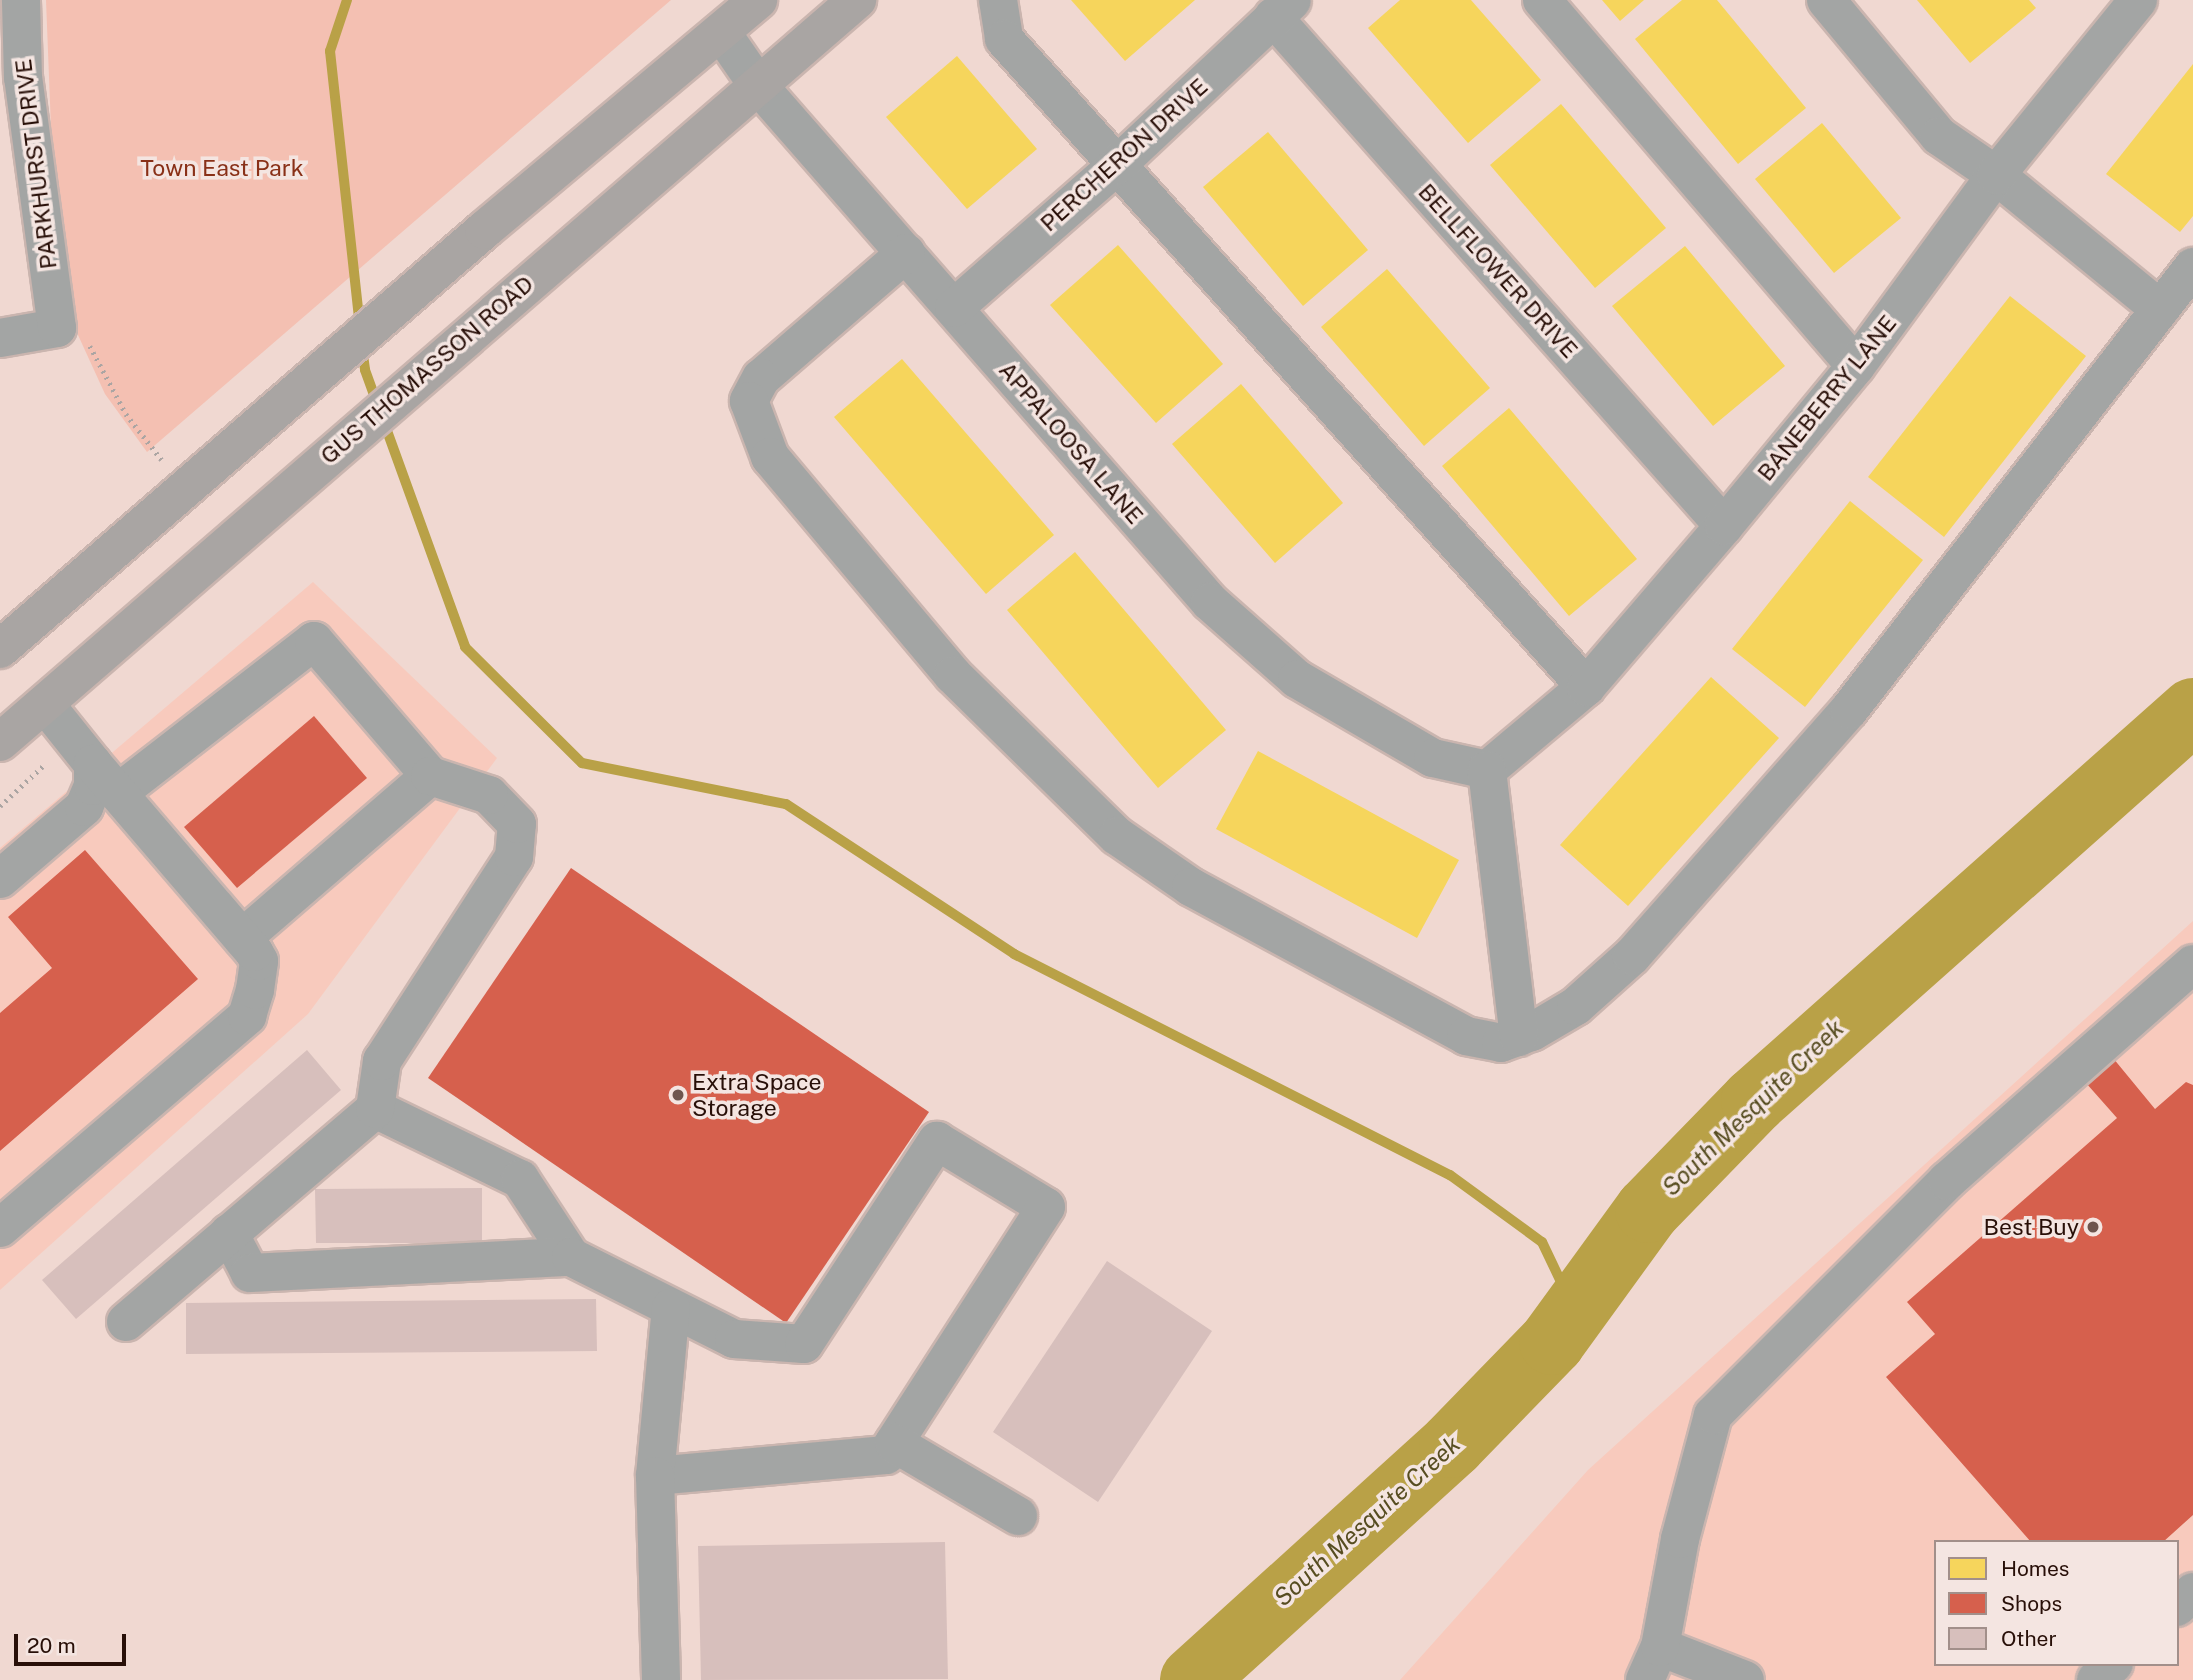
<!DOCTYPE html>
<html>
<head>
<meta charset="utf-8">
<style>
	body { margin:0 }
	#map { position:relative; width:2193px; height:1680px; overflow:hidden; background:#f0d8d1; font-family:"Public Sans",sans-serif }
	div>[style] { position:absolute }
	.built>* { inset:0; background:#f8cabd }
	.green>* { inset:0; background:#f4c0b2 }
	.homes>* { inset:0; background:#f6d55c }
	.shops>* { inset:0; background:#d6604d }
	.stream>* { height:10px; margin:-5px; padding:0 5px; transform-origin:5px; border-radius:5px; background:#b9a147 }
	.river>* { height:66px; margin:-33px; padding:0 33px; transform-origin:33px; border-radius:33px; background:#b9a147 }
	.building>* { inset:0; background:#d7bfbc }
	.path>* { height:4.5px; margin-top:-2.25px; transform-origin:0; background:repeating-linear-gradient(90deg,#aba5a3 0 2px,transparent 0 7px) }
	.roads { filter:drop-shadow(2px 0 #cab5af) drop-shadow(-2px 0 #cab5af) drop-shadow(0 2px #cab5af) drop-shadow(0 -2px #cab5af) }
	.minor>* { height:38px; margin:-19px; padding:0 19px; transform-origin:19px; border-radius:19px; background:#a3a5a4 }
	.major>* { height:38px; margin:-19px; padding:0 19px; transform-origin:19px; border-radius:19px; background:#a9a5a3 }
	.dots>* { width:19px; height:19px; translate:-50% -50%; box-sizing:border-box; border:4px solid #f4e5e1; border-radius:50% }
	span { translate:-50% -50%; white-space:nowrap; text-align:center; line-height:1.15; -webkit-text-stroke:7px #f4e5e1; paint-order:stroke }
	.street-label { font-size:23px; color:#280f08 }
	.park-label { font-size:23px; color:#893017 }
	.poi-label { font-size:23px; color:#280f08 }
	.left { translate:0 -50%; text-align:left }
	.right { translate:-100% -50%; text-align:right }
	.water-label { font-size:24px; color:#574d21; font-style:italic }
	.legend { position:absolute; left:1934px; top:1540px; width:245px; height:126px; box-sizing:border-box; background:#f4e5e1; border:2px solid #a28f8a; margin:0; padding:9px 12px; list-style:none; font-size:21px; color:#280f08 }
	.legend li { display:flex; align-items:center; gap:14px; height:35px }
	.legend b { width:35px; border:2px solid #a28f8a }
	.scale { position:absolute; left:14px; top:1634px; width:112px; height:32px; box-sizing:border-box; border:4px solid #280f08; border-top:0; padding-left:9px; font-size:21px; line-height:24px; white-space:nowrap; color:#280f08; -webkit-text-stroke:5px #f4e5e1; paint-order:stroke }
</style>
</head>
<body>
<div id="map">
	<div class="built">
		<i style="clip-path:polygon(313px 582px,497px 758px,308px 1014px,0 1290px,0 848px)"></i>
		<i style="clip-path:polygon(evenodd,2193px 921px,2193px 1680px,1400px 1680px,1588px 1470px,2193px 921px,1936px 1542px,2177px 1542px,2177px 1664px,1936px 1664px,1936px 1542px)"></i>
	</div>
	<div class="green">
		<i style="clip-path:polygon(46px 0,671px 0,147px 452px,105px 394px,78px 335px,63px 276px,54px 205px)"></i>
	</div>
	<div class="homes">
		<i style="clip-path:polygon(1071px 0,1195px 0,1125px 61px)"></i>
		<i style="clip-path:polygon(1400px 0,1471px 0,1541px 80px,1468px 143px,1368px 28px)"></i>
		<i style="clip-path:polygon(1602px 0,1644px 0,1620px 21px)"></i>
		<i style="clip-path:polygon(1682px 0,1717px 0,1806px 108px,1738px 164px,1635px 39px)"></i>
		<i style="clip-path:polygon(1917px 0,2029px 0,2036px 8px,1970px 63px)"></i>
		<i style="clip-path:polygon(957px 56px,1037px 149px,967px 209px,886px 117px)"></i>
		<i style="clip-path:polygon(2193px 64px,2193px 216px,2180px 232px,2106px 174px)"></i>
		<i style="clip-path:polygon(1561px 104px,1666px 228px,1595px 288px,1490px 165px)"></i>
		<i style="clip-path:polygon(1822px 123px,1901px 218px,1834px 273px,1755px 179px)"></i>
		<i style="clip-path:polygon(1268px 132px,1368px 250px,1303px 306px,1203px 187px)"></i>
		<i style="clip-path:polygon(1118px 245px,1223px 364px,1156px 423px,1050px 305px)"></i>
		<i style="clip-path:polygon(1685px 246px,1785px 366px,1713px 426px,1612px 306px)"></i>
		<i style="clip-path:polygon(1387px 269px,1490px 388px,1424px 446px,1321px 327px)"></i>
		<i style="clip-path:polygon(2010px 296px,2086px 356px,1944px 537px,1868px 477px)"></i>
		<i style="clip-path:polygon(902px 359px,1054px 535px,986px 594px,834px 417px)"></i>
		<i style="clip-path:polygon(1241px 384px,1343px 503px,1275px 563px,1172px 444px)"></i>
		<i style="clip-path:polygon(1509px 408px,1637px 559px,1569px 616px,1442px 466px)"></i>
		<i style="clip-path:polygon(1850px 501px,1923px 560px,1805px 707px,1732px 649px)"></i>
		<i style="clip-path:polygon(1075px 552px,1226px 730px,1158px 788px,1007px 610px)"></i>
		<i style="clip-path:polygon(1711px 677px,1779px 738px,1628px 906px,1560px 845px)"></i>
		<i style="clip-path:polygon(1258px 751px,1459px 860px,1417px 938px,1216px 829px)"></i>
	</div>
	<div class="shops">
		<i style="clip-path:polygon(314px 716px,367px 778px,237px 888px,184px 827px)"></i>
		<i style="clip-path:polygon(85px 850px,198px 979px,0 1151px,0 1013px,52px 968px,8px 917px)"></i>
		<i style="clip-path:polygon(571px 868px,929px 1112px,786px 1323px,428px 1078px)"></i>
		<i style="clip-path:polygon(2113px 1058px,2155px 1109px,2186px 1082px,2193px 1085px,2193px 1515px,2163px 1542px,2031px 1542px,1886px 1377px,1935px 1334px,1907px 1302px,2117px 1118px,2086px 1083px)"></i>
	</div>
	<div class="stream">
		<i style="left:347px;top:0;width:54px;rotate:108.4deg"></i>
		<i style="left:330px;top:51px;width:276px;rotate:83.8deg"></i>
		<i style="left:362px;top:348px;width:22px;rotate:82deg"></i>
		<i style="left:365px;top:370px;width:294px;rotate:70.1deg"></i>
		<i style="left:465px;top:647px;width:165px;rotate:44.8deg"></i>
		<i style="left:582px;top:763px;width:208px;rotate:11.4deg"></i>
		<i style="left:786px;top:804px;width:273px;rotate:33.3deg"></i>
		<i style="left:1014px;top:954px;width:489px;rotate:26.9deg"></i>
		<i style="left:1450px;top:1175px;width:114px;rotate:36.1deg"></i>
		<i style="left:1542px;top:1242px;width:49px;rotate:64.5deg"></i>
		<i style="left:1563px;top:1286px;width:57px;rotate:101.1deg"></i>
	</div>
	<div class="river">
		<i style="left:1193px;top:1680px;width:350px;rotate:-42.2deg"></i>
		<i style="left:1452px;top:1445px;width:144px;rotate:-45.8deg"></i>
		<i style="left:1552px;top:1342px;width:163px;rotate:-54deg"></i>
		<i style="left:1648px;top:1210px;width:152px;rotate:-45.8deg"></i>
		<i style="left:1754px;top:1101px;width:587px;rotate:-41.62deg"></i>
	</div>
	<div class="building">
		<i style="clip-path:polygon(307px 1050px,341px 1090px,76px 1319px,42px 1280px)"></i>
		<i style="clip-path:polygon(482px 1188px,482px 1243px,316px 1243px,315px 1189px)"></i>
		<i style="clip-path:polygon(1107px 1261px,1212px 1331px,1098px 1502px,993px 1432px)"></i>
		<i style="clip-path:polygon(596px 1299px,597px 1351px,186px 1354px,186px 1303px)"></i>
		<i style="clip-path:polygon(945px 1542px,948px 1679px,701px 1680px,698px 1546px)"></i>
	</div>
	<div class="path">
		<i style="left:90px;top:346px;width:77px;rotate:62.1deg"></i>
		<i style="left:126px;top:414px;width:58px;rotate:52deg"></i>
		<i style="left:0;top:806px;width:62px;rotate:-43deg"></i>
	</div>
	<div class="roads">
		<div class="minor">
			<i style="left:998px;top:0;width:39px;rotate:81deg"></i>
			<i style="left:1004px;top:39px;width:871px;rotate:48.07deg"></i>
			<i style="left:1542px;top:0;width:482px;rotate:49.4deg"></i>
			<i style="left:1826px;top:0;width:177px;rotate:50.3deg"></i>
			<i style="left:1939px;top:136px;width:69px;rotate:34.4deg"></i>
			<i style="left:1996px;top:175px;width:212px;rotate:39.3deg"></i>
			<i style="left:1273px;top:17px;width:680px;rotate:48.46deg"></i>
			<i style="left:721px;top:32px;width:63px;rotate:55.3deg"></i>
			<i style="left:757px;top:84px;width:688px;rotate:48.83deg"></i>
			<i style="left:1210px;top:602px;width:116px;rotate:41.5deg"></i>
			<i style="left:1297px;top:679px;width:157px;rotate:30.2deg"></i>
			<i style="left:1433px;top:758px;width:55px;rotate:12.5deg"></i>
			<i style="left:906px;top:253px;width:191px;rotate:139.2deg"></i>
			<i style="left:761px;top:378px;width:26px;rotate:118deg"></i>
			<i style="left:749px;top:401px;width:60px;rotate:69.4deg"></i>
			<i style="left:770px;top:457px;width:285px;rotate:50deg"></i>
			<i style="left:953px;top:675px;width:230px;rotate:44.5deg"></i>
			<i style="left:1117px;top:836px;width:90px;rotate:34.6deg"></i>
			<i style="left:1191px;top:887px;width:313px;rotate:28.4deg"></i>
			<i style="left:1466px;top:1036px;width:36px;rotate:11deg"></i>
			<i style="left:1501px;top:1043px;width:33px;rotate:-20deg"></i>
			<i style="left:1532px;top:1032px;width:51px;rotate:-30.6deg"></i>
			<i style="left:1576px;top:1006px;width:75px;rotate:-41.8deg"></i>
			<i style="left:1632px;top:956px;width:328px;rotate:-48.6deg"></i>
			<i style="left:1849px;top:710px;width:561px;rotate:-52.17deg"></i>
			<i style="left:954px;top:308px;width:215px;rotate:-41.2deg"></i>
			<i style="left:1116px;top:166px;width:241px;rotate:-43.2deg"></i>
			<i style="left:0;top:338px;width:58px;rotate:-10deg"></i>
			<i style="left:57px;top:328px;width:252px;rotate:-97.7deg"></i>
			<i style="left:23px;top:78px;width:78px;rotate:-91.5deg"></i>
			<i style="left:1487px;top:770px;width:129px;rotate:-40deg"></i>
			<i style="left:1586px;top:687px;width:212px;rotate:-49.4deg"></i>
			<i style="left:1724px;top:526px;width:207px;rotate:-50.5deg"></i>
			<i style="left:1856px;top:366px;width:237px;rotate:-53.8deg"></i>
			<i style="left:1996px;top:175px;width:225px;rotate:-50.9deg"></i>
			<i style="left:1487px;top:770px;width:269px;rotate:83.2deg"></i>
			<i style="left:118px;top:793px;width:248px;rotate:-37.8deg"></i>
			<i style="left:314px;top:641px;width:178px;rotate:49.3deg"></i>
			<i style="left:430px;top:776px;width:248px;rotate:139.2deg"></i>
			<i style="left:0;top:879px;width:111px;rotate:-40.6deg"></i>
			<i style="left:84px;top:807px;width:23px;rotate:-67deg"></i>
			<i style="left:93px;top:786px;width:22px;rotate:-90deg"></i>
			<i style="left:93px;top:764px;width:77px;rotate:-128.7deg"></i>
			<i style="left:375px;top:1109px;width:161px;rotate:25.8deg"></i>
			<i style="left:520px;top:1179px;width:93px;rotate:56.8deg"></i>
			<i style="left:0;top:1228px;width:326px;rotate:-40.6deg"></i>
			<i style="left:247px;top:1016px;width:27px;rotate:-73deg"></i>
			<i style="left:255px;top:990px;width:29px;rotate:-82deg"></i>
			<i style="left:259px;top:961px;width:10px;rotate:-119deg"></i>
			<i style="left:254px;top:952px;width:248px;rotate:-130.6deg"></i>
			<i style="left:229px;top:1233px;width:45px;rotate:62.3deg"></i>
			<i style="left:250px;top:1273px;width:321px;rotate:-2.9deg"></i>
			<i style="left:571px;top:1257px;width:182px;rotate:26.7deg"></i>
			<i style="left:734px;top:1339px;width:70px;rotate:4.1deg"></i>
			<i style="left:804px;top:1344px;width:243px;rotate:-56.8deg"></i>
			<i style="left:937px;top:1141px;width:127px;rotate:31.2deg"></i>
			<i style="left:1046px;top:1207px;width:295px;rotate:122.8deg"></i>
			<i style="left:886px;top:1455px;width:232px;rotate:174.8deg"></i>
			<i style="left:655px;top:1476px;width:169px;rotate:-84.6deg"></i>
			<i style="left:126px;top:1322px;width:328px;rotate:-40.5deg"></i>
			<i style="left:375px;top:1109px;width:49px;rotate:-81.7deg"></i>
			<i style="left:382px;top:1061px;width:243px;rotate:-57.1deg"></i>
			<i style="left:514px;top:857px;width:33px;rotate:-85deg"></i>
			<i style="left:517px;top:824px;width:40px;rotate:-134deg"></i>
			<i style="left:489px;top:795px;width:62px;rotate:-162.1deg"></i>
			<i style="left:894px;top:1443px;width:144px;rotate:30.5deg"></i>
			<i style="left:655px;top:1476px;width:204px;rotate:88.3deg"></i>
			<i style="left:2177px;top:1607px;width:22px;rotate:-43deg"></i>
			<i style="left:1660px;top:1647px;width:91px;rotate:21.2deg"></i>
			<i style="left:1645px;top:1680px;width:36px;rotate:-66deg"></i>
			<i style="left:1660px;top:1647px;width:110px;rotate:-79.5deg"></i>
			<i style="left:1680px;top:1539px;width:128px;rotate:-75.1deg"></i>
			<i style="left:1713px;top:1415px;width:331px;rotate:-45deg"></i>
			<i style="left:1947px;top:1181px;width:328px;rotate:-41.4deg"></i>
			<i style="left:2096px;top:1680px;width:24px;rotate:-42deg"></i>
		</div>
		<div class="major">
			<i style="left:0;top:649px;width:640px;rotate:-40.88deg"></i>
			<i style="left:484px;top:230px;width:358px;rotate:-40deg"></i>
			<i style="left:0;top:742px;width:1134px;rotate:-40.89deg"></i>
		</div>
	</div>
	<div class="dots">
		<i style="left:678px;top:1095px;background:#6e554e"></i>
		<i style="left:2093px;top:1227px;background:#6e554e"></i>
	</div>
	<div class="street-label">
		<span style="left:1124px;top:155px;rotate:-42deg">PERCHERON DRIVE</span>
		<span style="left:36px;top:164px;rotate:-97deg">PARKHURST DRIVE</span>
		<span style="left:1498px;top:271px;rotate:48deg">BELLFLOWER DRIVE</span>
		<span style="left:427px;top:370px;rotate:-41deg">GUS THOMASSON ROAD</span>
		<span style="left:1827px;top:398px;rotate:-51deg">BANEBERRY LANE</span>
		<span style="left:1071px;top:443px;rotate:49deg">APPALOOSA LANE</span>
	</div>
	<div class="park-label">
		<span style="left:222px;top:168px">Town East Park</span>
	</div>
	<div class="poi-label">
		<span class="left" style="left:692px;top:1095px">Extra Space<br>Storage</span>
		<span class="right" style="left:2079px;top:1227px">Best Buy</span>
	</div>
	<div class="water-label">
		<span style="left:1753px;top:1108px;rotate:-44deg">South Mesquite Creek</span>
		<span style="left:1367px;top:1521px;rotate:-42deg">South Mesquite Creek</span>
	</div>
	<ul class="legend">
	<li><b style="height:19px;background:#f6d55c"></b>Homes</li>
	<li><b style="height:19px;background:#d6604d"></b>Shops</li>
	<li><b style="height:19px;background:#d7bfbc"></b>Other</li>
	</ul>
	<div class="scale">20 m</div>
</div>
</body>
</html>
